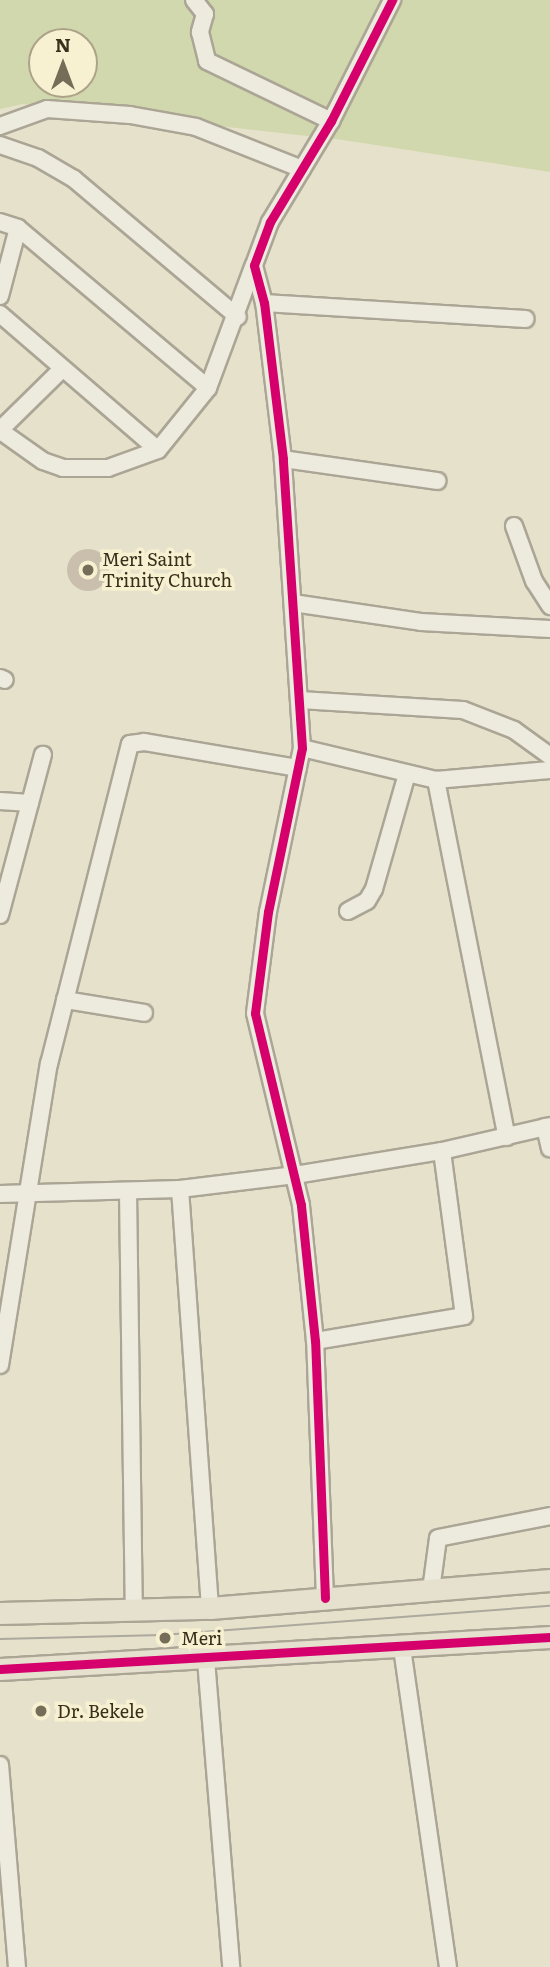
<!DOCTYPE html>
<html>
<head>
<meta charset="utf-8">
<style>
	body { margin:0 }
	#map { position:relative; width:550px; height:1967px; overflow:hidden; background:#e6e1cb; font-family:Literata,serif }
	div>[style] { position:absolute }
	.green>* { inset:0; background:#d2d8ad }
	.building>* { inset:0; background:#cabfac }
	.round { border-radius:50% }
	.roads { filter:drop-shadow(2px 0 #aba595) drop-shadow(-2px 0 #aba595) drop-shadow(0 2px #aba595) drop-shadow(0 -2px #aba595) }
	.minor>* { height:16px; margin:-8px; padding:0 8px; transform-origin:8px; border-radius:8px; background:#edeade }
	.major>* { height:21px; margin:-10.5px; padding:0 10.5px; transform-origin:10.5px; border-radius:10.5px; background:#e5e1ce }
	.tram>* { height:2px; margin:-1px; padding:0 1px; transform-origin:1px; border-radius:1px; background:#aca99e }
	.cycleway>* { height:9px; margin:-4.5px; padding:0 4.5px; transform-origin:4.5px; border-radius:4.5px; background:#d6006c }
	.dots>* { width:19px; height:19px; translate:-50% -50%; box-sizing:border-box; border:4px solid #f8f1d1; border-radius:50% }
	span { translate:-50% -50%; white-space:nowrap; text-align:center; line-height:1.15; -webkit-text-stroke:7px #f8f1d1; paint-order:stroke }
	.poi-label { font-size:18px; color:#3a2e1c }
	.left { translate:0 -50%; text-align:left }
	.north { position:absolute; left:28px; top:28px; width:70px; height:70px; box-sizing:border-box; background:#f8f1d1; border:2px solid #aca389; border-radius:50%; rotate:0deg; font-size:19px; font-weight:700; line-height:28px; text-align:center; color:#3a2e1c }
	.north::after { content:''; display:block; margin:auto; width:24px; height:32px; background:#766d59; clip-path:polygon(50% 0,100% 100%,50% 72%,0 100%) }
</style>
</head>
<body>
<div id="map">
	<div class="green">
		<i style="clip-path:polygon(evenodd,0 0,550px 0,550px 172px,343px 140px,23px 104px,0 109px,0 0,42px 42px,84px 42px,84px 84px,42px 84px,42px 42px)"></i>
	</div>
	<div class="building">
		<i class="round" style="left:67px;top:549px;width:42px;height:42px"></i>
	</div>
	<div class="roads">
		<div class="minor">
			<i style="left:194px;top:0;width:18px;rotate:52deg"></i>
			<i style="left:205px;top:14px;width:19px;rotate:106deg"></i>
			<i style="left:200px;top:32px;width:30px;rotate:76deg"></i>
			<i style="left:207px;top:61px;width:138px;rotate:25.8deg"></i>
			<i style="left:0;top:126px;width:50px;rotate:-19.9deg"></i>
			<i style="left:47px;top:109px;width:83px;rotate:4.1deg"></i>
			<i style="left:130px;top:115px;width:67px;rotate:10.3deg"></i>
			<i style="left:196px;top:127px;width:114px;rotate:21.6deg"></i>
			<i style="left:0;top:145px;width:40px;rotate:18.9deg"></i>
			<i style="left:38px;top:158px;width:42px;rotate:30.3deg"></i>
			<i style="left:74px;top:179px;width:214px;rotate:40.1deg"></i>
			<i style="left:0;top:222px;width:19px;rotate:18deg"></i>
			<i style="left:18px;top:228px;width:248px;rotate:40.1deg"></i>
			<i style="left:0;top:296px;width:70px;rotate:-75.2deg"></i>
			<i style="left:264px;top:303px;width:262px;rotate:3.5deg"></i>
			<i style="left:0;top:314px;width:208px;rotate:40.7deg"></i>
			<i style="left:0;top:430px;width:87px;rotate:-44.5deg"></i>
			<i style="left:2px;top:432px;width:50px;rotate:35.3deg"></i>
			<i style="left:43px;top:461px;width:21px;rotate:19deg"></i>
			<i style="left:63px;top:468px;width:45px"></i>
			<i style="left:108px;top:468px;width:53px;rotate:-19.8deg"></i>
			<i style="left:158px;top:450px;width:80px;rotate:-51.1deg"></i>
			<i style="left:208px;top:388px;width:129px;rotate:-69.6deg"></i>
			<i style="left:283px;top:459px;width:156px;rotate:8.1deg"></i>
			<i style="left:514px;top:526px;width:59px;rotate:70deg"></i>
			<i style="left:534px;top:581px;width:30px;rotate:57deg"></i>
			<i style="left:293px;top:603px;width:129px;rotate:8.4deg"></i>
			<i style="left:421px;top:622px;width:129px;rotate:3.1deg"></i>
			<i style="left:0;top:678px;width:5px;rotate:22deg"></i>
			<i style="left:300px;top:700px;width:163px;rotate:3.5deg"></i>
			<i style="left:463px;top:710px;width:55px;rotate:21.4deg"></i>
			<i style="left:514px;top:730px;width:44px;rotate:35.8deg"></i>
			<i style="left:302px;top:748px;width:138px;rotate:13.4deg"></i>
			<i style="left:436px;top:780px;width:114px;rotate:-5deg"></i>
			<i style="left:436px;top:780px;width:364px;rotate:78.8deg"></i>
			<i style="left:0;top:801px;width:30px;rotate:4deg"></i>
			<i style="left:348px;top:911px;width:21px;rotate:-28deg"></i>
			<i style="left:367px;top:901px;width:14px;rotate:-60deg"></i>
			<i style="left:374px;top:889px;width:120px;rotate:-74deg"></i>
			<i style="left:0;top:915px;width:166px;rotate:-75deg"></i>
			<i style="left:65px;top:1000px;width:80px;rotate:9.3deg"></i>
			<i style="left:545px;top:1127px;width:22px;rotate:77deg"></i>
			<i style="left:180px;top:1189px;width:420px;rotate:85.9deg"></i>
			<i style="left:128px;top:1192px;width:418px;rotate:89.2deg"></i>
			<i style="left:0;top:1194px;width:180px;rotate:-1.6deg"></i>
			<i style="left:180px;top:1189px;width:116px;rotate:-6.9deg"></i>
			<i style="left:295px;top:1175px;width:149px;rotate:-9.3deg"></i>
			<i style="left:442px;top:1151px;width:111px;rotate:-13deg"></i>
			<i style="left:315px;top:1341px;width:151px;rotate:-9.5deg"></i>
			<i style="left:464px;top:1316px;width:166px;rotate:-97.6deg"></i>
			<i style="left:0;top:1365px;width:305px;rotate:-80.8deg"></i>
			<i style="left:49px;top:1064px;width:330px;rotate:-75.8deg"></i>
			<i style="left:130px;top:744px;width:14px;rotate:-8deg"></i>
			<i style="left:144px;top:742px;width:156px;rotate:9.6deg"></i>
			<i style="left:431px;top:1590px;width:52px;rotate:-82.3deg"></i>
			<i style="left:438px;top:1538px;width:114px;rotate:-11.1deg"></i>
			<i style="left:325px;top:1598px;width:257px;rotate:-92.2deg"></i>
			<i style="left:315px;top:1341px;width:137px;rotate:-95.9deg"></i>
			<i style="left:301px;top:1205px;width:197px;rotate:-103.5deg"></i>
			<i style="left:255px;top:1013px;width:102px;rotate:-82.7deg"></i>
			<i style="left:268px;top:912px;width:167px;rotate:-78.3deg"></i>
			<i style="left:302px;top:748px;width:290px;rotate:-93.8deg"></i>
			<i style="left:283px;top:459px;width:157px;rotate:-96.9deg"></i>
			<i style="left:264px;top:303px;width:39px;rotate:-105deg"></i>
			<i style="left:254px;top:265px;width:46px;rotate:-69.6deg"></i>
			<i style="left:270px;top:222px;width:118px;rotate:-58.9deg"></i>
			<i style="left:331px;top:121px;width:136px;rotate:-63.2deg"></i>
			<i style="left:402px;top:1648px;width:322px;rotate:81.8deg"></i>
			<i style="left:206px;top:1660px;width:308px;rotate:85.3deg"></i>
			<i style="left:0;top:1765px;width:203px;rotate:85.2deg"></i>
		</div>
		<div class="major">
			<i style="left:0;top:1613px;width:210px;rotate:-1.4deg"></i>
			<i style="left:210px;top:1608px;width:341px;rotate:-4.7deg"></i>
			<i style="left:0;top:1669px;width:551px;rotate:-3.33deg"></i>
		</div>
	</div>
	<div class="tram">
		<i style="left:0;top:1639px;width:162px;rotate:-1.4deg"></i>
		<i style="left:162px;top:1635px;width:389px;rotate:-4.3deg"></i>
	</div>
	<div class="cycleway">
		<i style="left:325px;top:1598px;width:257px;rotate:-92.2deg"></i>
		<i style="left:315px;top:1341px;width:137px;rotate:-95.9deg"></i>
		<i style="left:301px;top:1205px;width:197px;rotate:-103.5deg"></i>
		<i style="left:255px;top:1013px;width:102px;rotate:-82.7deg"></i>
		<i style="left:268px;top:912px;width:167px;rotate:-78.3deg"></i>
		<i style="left:302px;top:748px;width:290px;rotate:-93.8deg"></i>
		<i style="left:283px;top:459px;width:157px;rotate:-96.9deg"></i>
		<i style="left:264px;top:303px;width:39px;rotate:-105deg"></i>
		<i style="left:254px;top:265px;width:46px;rotate:-69.6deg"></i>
		<i style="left:270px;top:222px;width:118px;rotate:-58.9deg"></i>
		<i style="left:331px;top:121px;width:136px;rotate:-63.2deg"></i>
		<i style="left:0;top:1669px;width:551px;rotate:-3.33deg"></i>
	</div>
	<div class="dots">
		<i style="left:88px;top:570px;background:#766d59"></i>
		<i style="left:165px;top:1638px;background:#766d59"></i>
		<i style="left:41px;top:1711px;background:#766d59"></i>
	</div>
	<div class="poi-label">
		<span class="left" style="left:102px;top:570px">Meri Saint<br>Trinity Church</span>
		<span class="left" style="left:181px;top:1638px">Meri</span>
		<span class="left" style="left:57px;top:1711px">Dr. Bekele</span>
	</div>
	<div class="north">N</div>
</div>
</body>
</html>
